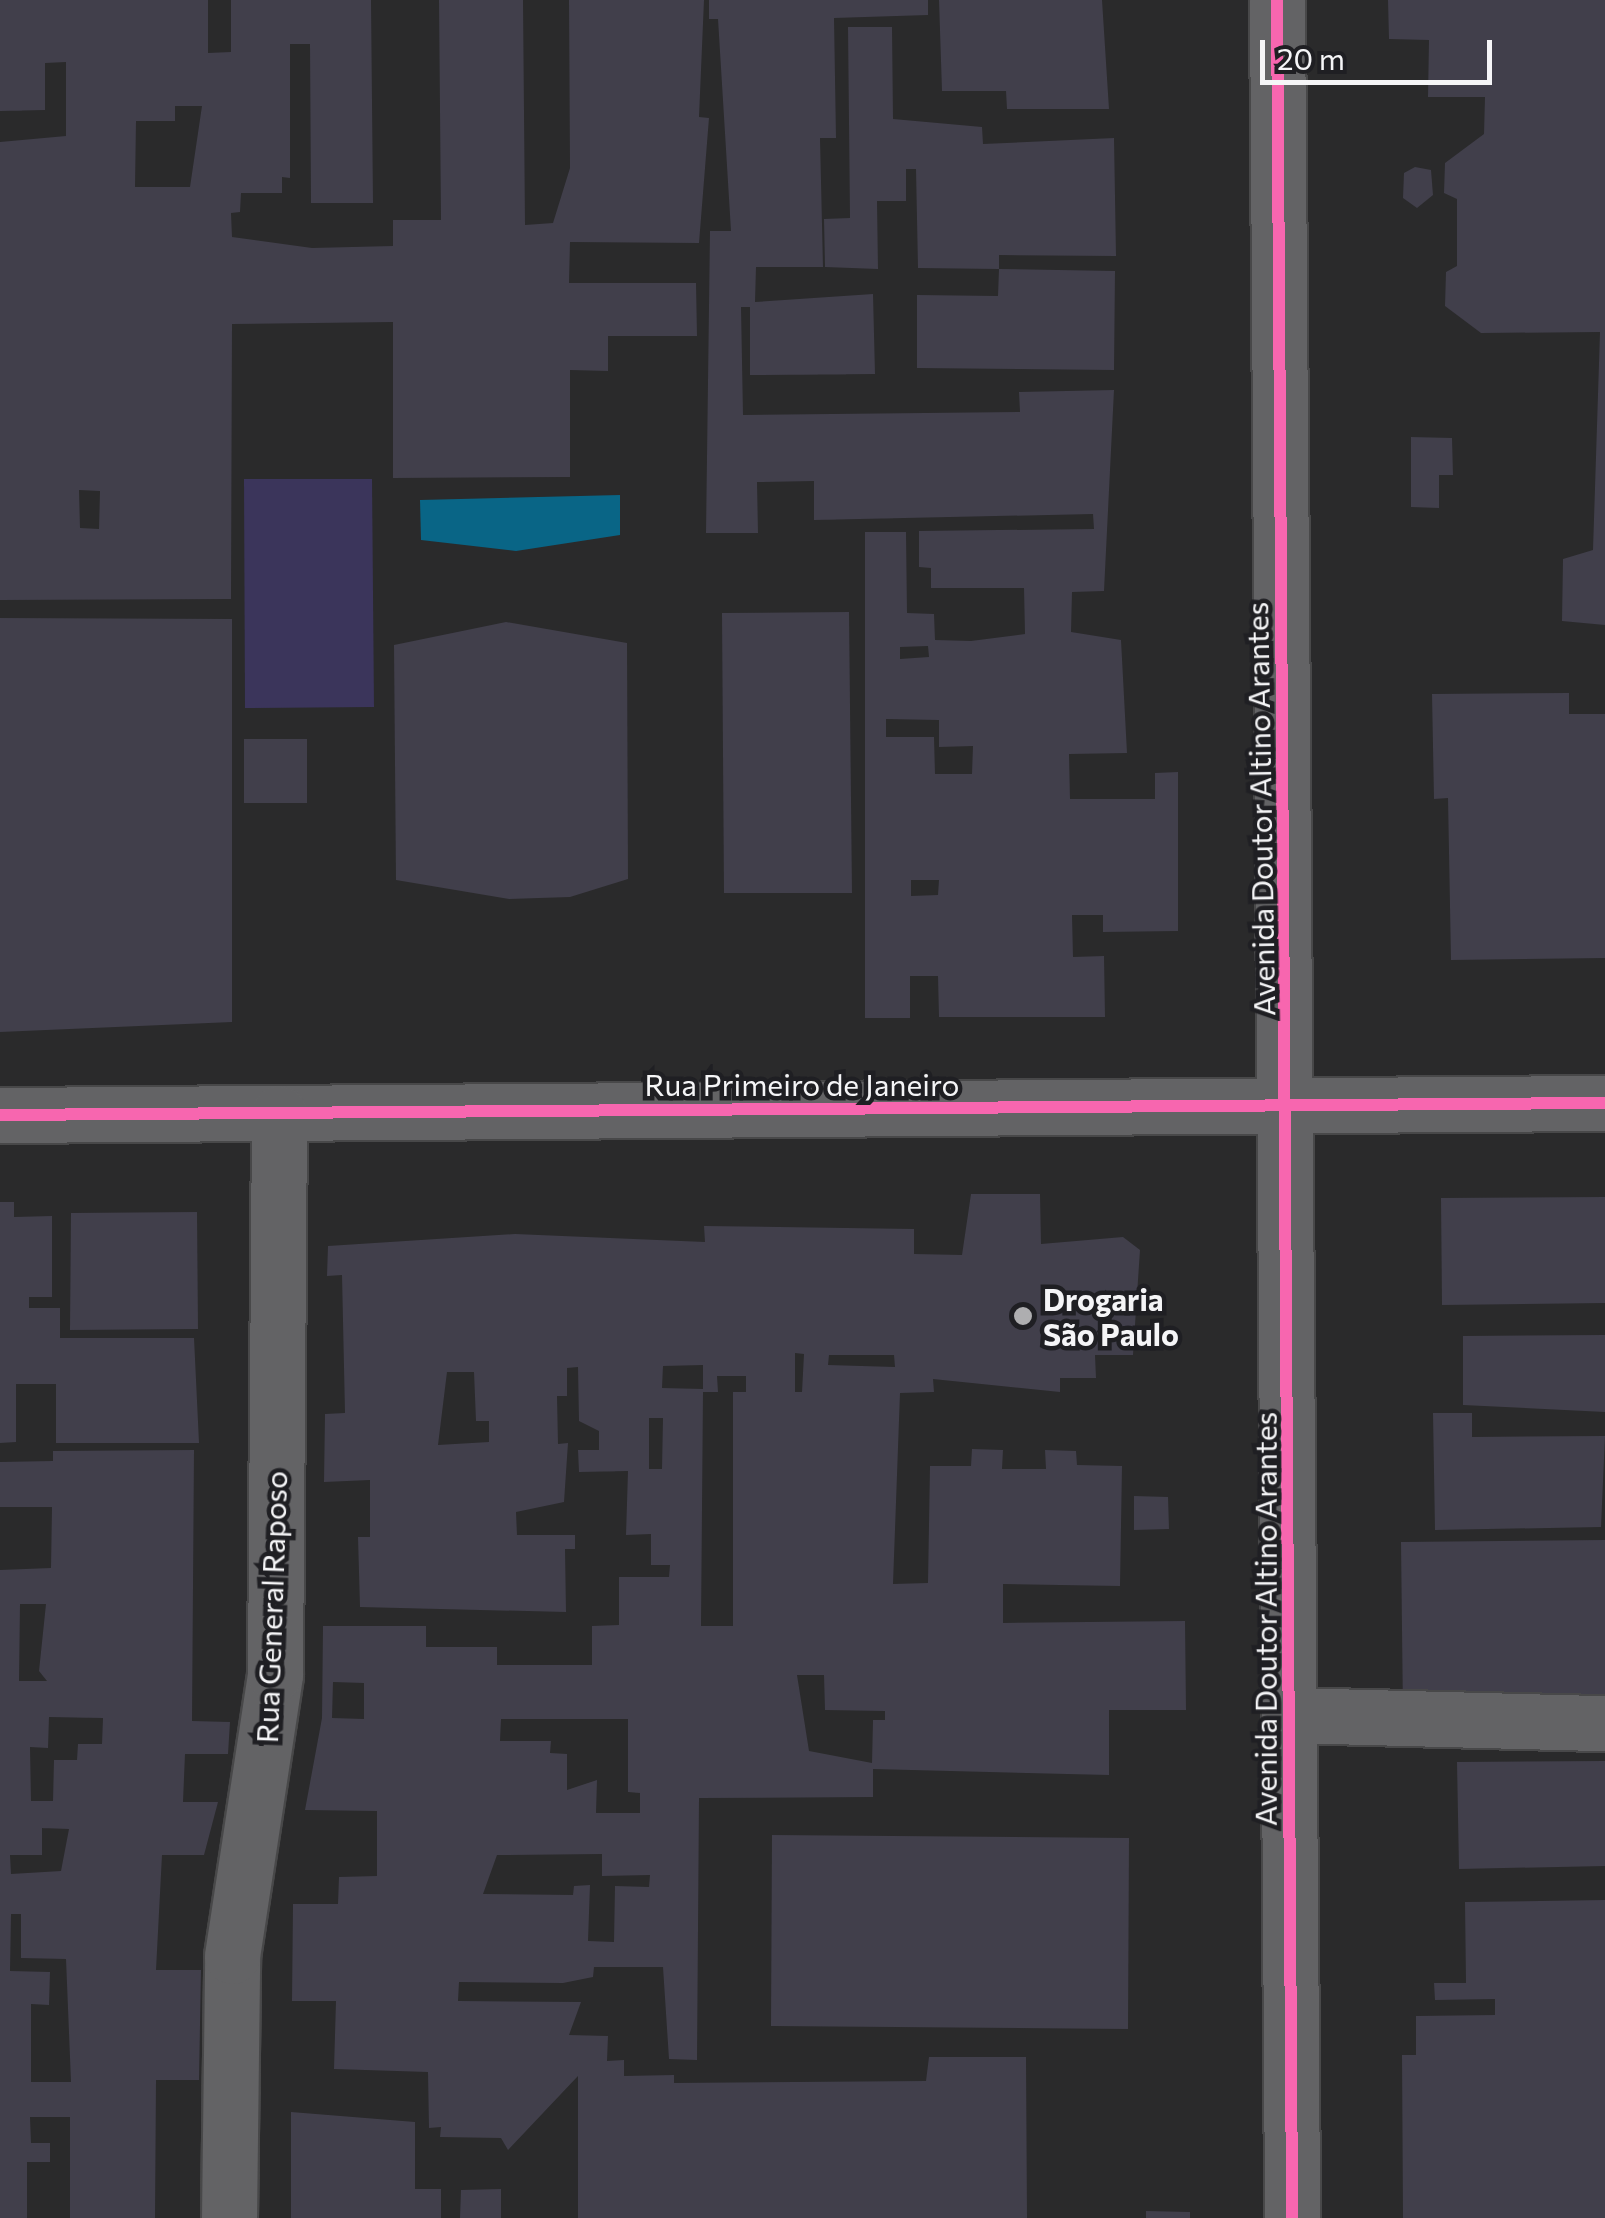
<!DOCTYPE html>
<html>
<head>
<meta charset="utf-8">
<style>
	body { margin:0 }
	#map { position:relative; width:1605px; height:2218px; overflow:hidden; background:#2a2a2b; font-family:Commissioner,sans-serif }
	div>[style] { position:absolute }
	.green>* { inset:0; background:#3b355b }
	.water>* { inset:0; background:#096586 }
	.building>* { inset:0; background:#413f4b }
	.roads { filter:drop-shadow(2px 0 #484849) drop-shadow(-2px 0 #484849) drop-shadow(0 2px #484849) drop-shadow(0 -2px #484849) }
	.minor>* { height:55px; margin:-27.5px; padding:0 27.5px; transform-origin:27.5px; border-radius:27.5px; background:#636365 }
	.cycleway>* { height:12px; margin:-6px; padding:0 6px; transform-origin:6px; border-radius:6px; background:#f766af }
	.dots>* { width:28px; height:28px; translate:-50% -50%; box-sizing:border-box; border:5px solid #1f1f23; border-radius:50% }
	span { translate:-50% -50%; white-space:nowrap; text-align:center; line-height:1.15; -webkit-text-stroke:9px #1f1f23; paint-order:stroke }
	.street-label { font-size:30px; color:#f5f5f7 }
	.poi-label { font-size:30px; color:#f5f5f7; font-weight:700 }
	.left { translate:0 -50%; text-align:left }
	.scale { position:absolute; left:1260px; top:40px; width:232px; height:45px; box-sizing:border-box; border:5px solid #f5f5f7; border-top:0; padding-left:12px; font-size:30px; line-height:35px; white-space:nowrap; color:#f5f5f7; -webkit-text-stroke:8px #1f1f23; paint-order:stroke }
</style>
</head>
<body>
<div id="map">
	<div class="green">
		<i style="clip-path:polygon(244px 479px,372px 479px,374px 707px,245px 708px)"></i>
	</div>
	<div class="water">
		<i style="clip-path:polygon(620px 495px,620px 535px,516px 551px,421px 540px,420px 500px)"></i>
	</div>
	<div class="building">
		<i style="clip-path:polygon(evenodd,0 0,208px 0,208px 53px,231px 52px,231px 0,371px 0,373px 203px,311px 203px,310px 44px,290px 44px,290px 178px,282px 177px,282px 193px,241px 193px,240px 212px,231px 213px,232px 237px,312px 248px,393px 246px,393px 220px,441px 220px,439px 0,523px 0,525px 225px,553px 223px,570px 168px,569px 0,704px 0,699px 117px,709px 118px,699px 243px,570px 242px,569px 283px,696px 283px,697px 336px,608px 336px,608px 371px,570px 370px,570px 477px,393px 478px,393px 322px,232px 324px,231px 599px,0 600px,0 142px,66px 136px,66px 62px,45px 63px,45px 110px,0 111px,0 0,175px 106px,202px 106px,190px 187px,135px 187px,136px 121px,175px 121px,175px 106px,0 0,79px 490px,100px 491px,99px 529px,80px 528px,79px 490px)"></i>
		<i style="clip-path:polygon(evenodd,709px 0,928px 0,928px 15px,834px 18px,836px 138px,820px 138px,823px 267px,756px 267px,755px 302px,873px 294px,875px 374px,750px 375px,750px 307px,741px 307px,743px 415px,1020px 412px,1019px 392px,1114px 390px,1104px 591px,1072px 592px,1071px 632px,1121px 640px,1127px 753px,1069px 754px,1070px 799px,1155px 799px,1155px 773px,1178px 772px,1178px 931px,1103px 932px,1103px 915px,1072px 915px,1073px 957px,1104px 956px,1105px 1017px,939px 1017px,938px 976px,910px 976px,910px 1018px,865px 1018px,865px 532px,906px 532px,907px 613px,934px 614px,935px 640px,971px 641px,1025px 634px,1024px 588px,931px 588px,931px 568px,919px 567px,919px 531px,1094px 529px,1093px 514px,814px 520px,814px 481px,757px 482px,758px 533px,706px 533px,710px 231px,731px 231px,718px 19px,709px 19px,709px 0,928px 646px,929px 657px,900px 659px,900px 647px,928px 646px,709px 0,886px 719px,939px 720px,939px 747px,973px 746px,972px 774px,935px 774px,934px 737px,886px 737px,886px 719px,709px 0,911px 880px,939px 880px,938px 895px,911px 896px,911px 880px)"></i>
		<i style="clip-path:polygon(939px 0,1102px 0,1109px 109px,1007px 109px,1006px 91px,942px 91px)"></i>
		<i style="clip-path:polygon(1388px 0,1605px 0,1605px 625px,1562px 621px,1563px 559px,1593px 550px,1600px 332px,1481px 333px,1445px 306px,1446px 272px,1457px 266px,1457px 199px,1444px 193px,1445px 163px,1484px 134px,1485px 97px,1428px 97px,1429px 40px,1389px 39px)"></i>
		<i style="clip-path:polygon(848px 27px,892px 27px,893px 119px,982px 127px,983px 144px,1114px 138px,1116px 256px,999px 255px,999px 269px,1115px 271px,1114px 370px,917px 368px,917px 295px,998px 296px,999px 269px,918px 268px,916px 169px,906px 169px,906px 201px,877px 201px,878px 269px,825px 267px,824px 219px,850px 218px)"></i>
		<i style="clip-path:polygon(1415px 167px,1431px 170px,1433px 195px,1417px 208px,1403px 198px,1404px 173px)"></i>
		<i style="clip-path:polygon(1411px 437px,1452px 438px,1453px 475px,1439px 475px,1439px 508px,1411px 507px)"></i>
		<i style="clip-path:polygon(849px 612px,852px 893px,724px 893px,722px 613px)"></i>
		<i style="clip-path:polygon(0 618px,232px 619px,232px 1022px,0 1032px)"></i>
		<i style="clip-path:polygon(506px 622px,627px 643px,628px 879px,570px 897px,509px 899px,396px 880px,394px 645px)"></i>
		<i style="clip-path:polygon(1569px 693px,1569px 714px,1605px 714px,1605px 958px,1451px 960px,1448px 798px,1434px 799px,1432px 694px)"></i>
		<i style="clip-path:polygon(244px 739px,307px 739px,307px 803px,244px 803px)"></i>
		<i style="clip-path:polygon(evenodd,971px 1194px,1040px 1194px,1041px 1244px,1123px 1237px,1140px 1250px,1133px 1355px,1095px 1355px,1096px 1378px,1060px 1378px,1060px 1392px,933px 1379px,934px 1392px,900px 1393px,893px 1584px,928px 1583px,930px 1466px,971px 1466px,972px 1449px,1003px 1450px,1002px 1469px,1046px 1469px,1045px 1450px,1076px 1451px,1077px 1465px,1122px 1466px,1120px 1586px,1003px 1584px,1003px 1623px,1185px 1621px,1186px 1710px,1109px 1710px,1109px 1775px,873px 1769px,873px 1797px,699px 1798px,697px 2060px,669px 2059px,663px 1967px,594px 1967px,593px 1977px,563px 1983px,459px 1982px,458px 2001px,581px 2002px,569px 2035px,608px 2036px,607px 2061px,624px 2060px,624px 2076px,674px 2075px,674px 2083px,926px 2081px,929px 2057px,1026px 2057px,1027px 2218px,578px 2218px,578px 2076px,508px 2150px,501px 2138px,440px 2137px,441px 2127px,429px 2128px,428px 2072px,334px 2069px,336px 2001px,292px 2001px,293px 1904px,338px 1904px,339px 1877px,377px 1876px,377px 1811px,305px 1810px,322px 1718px,323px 1626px,426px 1626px,426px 1647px,497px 1647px,497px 1665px,592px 1665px,592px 1626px,619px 1625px,619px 1577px,669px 1577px,670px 1565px,651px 1565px,651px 1534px,626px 1535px,628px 1471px,579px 1472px,578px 1450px,599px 1450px,599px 1431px,579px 1421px,578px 1367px,567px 1368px,567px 1396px,557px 1396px,558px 1444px,568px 1443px,564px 1502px,516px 1512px,517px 1535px,575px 1535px,575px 1549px,565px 1549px,566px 1612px,360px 1607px,358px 1537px,370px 1537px,370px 1480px,324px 1482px,325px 1414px,345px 1413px,342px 1275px,327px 1276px,328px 1246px,515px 1234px,705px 1242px,704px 1226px,914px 1229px,914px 1254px,962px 1255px,971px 1194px,795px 1353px,804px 1354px,802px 1392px,795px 1392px,795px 1353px,971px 1194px,829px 1355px,894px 1355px,895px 1367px,828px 1365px,829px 1355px,971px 1194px,703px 1365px,703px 1389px,662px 1388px,663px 1366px,703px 1365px,971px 1194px,447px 1372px,474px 1372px,476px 1421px,489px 1421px,489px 1442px,438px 1445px,447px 1372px,971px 1194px,717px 1376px,746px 1376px,746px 1392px,733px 1392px,733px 1626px,701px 1626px,703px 1392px,718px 1392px,717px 1376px,971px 1194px,649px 1418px,663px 1418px,662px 1469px,649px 1469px,649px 1418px,971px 1194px,797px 1675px,824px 1675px,825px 1710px,885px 1711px,885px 1720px,873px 1720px,872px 1763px,809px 1751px,797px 1675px,971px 1194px,333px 1682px,364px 1683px,364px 1719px,332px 1718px,333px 1682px,971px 1194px,501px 1719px,628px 1719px,628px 1792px,640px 1793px,640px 1813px,596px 1813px,597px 1780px,567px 1790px,567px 1754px,550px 1753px,551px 1741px,500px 1741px,501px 1719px,971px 1194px,602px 1854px,602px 1876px,650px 1875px,649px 1887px,615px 1886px,614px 1942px,588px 1941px,590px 1885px,574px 1886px,573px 1895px,483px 1894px,497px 1855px,602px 1854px)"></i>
		<i style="clip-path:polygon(1605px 1197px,1605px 1303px,1442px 1305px,1441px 1198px)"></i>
		<i style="clip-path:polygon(0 1202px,14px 1202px,14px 1217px,52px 1216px,52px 1297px,29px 1297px,29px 1308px,60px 1308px,60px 1338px,194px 1338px,199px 1443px,56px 1443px,56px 1384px,16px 1384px,16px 1442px,0 1443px)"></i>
		<i style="clip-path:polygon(197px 1212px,198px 1329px,70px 1330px,71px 1213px)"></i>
		<i style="clip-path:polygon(1605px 1335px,1605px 1412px,1463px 1405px,1463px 1336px)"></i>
		<i style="clip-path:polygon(1433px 1413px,1472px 1413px,1472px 1437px,1605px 1436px,1601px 1527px,1435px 1530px)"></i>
		<i style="clip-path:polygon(evenodd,194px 1450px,192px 1721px,230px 1722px,228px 1754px,185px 1754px,183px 1802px,218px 1802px,204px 1855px,162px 1855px,156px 1970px,201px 1970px,199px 2080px,156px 2080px,155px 2218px,70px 2218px,70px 2117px,30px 2117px,31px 2143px,50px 2143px,50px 2162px,27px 2162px,27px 2218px,0 2218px,0 1570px,51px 1568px,52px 1507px,0 1507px,0 1462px,53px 1461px,53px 1451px,194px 1450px,20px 1604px,46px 1604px,39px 1671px,47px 1681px,19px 1681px,20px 1604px,194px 1450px,49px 1717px,103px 1718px,102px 1744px,78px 1744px,77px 1760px,54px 1760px,53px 1801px,31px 1801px,30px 1747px,48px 1748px,49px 1717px,194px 1450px,42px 1828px,69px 1829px,61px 1871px,11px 1874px,10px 1855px,42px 1855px,42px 1828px,194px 1450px,11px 1914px,21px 1914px,21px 1958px,66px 1959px,71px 2082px,31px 2082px,31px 2004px,49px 2005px,50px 1972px,10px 1971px,11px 1914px)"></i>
		<i style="clip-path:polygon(1134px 1496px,1168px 1497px,1169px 1529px,1134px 1530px)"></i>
		<i style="clip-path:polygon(1605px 1540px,1605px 1713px,1403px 1715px,1401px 1542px)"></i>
		<i style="clip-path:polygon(1605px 1761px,1605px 1866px,1459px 1869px,1457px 1762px)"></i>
		<i style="clip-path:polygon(772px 1835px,1129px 1838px,1128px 2029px,771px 2026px)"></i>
		<i style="clip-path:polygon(1605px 1900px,1605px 2218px,1403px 2218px,1402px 2055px,1416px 2055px,1416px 2016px,1495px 2015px,1495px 1999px,1435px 2000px,1434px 1983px,1466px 1983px,1465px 1902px)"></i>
		<i style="clip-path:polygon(291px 2112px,415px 2122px,415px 2189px,441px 2189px,441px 2218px,291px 2218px)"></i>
		<i style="clip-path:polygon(501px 2189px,501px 2218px,460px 2218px,461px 2190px)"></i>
		<i style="clip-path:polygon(1146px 2211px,1190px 2212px,1190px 2218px,1146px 2218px)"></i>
	</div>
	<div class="roads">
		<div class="minor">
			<i style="left:1277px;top:0;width:2218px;rotate:89.61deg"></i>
			<i style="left:0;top:1115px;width:1605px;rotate:-0.43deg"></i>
			<i style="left:1291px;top:1715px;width:314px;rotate:1.5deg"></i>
			<i style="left:229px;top:2218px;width:262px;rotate:-89.3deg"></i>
			<i style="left:232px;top:1956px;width:285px;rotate:-81.3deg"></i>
			<i style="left:275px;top:1674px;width:561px;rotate:-89.59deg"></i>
		</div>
	</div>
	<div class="cycleway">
		<i style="left:1277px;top:0;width:2218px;rotate:89.61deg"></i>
		<i style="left:0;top:1115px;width:1605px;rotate:-0.43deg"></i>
	</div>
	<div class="dots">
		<i style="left:1023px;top:1316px;background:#aeaeb0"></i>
	</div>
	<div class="street-label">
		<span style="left:1260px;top:809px;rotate:-91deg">Avenida Doutor Altino Arantes</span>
		<span style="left:802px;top:1084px">Rua Primeiro de Janeiro</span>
		<span style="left:271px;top:1607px;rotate:-88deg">Rua General Raposo</span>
		<span style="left:1265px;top:1619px;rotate:-90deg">Avenida Doutor Altino Arantes</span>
	</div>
	<div class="poi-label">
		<span class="left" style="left:1043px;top:1316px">Drogaria<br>São Paulo</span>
	</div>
	<div class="scale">20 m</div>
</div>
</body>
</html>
